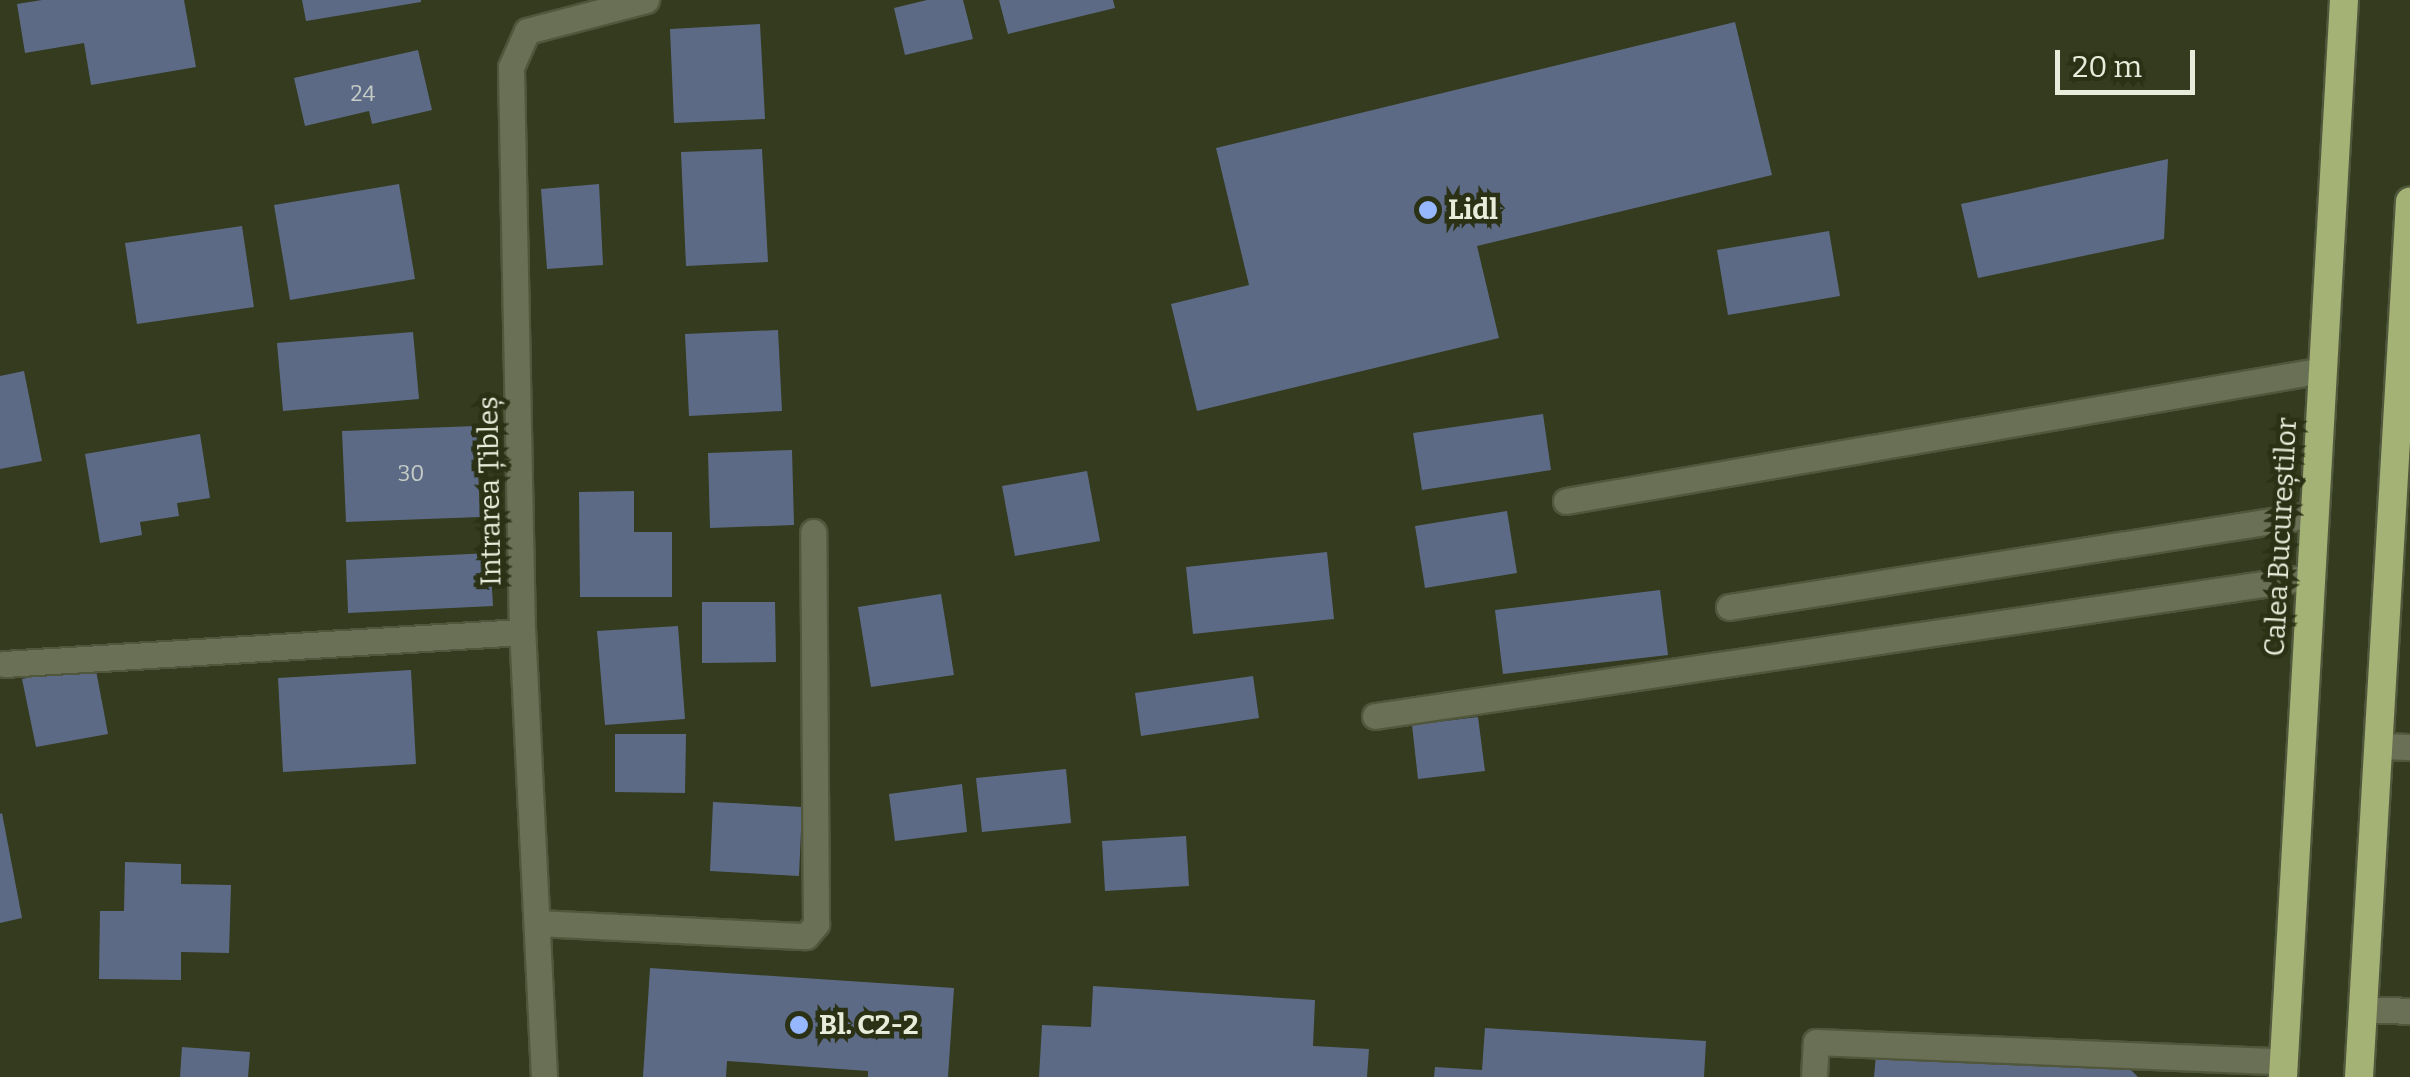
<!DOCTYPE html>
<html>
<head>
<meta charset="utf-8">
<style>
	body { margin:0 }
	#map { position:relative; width:2410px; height:1077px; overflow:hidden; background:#343b1e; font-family:Bitter,serif }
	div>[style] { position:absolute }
	.building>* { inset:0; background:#5d6a86 }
	.roads { filter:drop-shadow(2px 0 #51573c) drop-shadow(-2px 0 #51573c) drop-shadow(0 2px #51573c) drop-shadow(0 -2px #51573c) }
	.service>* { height:25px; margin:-12.5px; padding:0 12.5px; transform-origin:12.5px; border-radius:12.5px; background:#6a7055 }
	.minor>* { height:25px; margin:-12.5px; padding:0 12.5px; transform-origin:12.5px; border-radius:12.5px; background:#6a7055 }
	.trunk>* { height:28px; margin:-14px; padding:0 14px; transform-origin:14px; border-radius:14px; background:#a4b275 }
	.dots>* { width:28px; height:28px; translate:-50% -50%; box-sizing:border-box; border:5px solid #2a3114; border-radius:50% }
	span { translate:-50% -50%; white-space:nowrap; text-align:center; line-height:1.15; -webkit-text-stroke:9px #2a3114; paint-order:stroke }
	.number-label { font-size:22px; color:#c5ccc6 }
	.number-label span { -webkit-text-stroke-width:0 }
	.poi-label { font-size:28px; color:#e8eddb; font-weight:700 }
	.left { translate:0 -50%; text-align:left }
	.street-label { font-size:28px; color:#e8eddb }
	.scale { position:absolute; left:2055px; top:50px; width:140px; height:45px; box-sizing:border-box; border:5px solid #e8eddb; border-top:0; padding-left:12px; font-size:30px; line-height:35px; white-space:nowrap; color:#e8eddb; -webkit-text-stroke:8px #2a3114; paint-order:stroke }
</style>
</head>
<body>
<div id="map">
	<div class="building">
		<i style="clip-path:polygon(42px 0,184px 0,196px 67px,91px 85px,84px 43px,25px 53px,17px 4px)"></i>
		<i style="clip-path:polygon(302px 0,421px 0,421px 2px,306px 21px)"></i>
		<i style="clip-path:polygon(927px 0,963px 0,973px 39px,905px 55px,894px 8px)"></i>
		<i style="clip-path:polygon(999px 0,1113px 0,1115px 8px,1008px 34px)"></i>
		<i style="clip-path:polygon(1735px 22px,1772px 175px,1477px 246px,1499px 338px,1197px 411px,1171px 304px,1249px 285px,1216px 148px)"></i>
		<i style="clip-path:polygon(760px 24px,765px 119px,674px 123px,670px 29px)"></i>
		<i style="clip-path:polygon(418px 50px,432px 110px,372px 124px,369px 111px,305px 126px,294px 78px)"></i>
		<i style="clip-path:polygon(762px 149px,768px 262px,686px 266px,681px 152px)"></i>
		<i style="clip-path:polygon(2168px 159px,2164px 239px,1978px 278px,1961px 204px)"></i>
		<i style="clip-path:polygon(399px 184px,415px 279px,290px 300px,274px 205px)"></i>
		<i style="clip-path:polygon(599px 184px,603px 265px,547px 269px,541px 189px)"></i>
		<i style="clip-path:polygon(242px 226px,254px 307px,137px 324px,125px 243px)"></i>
		<i style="clip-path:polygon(1829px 231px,1840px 296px,1728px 315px,1717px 250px)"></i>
		<i style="clip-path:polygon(778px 330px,782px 411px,689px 416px,685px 334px)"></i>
		<i style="clip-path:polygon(413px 332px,419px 399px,283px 411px,277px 343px)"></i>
		<i style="clip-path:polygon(24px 371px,42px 461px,0 469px,0 376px)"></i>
		<i style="clip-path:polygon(1543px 414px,1551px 470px,1422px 490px,1413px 433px)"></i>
		<i style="clip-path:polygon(476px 426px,480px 517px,346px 522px,342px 431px)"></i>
		<i style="clip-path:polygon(200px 434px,210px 498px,177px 503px,179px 516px,140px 522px,142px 535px,100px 543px,85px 454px)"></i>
		<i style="clip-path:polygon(792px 450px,794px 525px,710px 528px,708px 453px)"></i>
		<i style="clip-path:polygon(1087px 471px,1100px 541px,1015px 556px,1002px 486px)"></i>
		<i style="clip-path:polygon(634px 491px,634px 532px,672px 532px,672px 597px,580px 597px,579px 492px)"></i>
		<i style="clip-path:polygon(1507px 511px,1517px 573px,1425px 588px,1415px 526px)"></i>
		<i style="clip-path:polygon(1327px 552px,1334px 619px,1193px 634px,1186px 567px)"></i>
		<i style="clip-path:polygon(490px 553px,493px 606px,348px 613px,346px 560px)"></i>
		<i style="clip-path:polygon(1660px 590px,1668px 655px,1503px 674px,1495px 610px)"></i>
		<i style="clip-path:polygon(941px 594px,954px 675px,871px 687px,858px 607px)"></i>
		<i style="clip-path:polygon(702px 602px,775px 602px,776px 662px,702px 663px)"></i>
		<i style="clip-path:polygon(678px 626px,685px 719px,605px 725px,597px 631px)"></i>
		<i style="clip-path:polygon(95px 665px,108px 734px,36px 747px,22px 679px)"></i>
		<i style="clip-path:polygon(411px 670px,416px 764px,283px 772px,278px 678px)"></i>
		<i style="clip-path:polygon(1253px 676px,1259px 718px,1141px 736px,1135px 693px)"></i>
		<i style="clip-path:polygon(1478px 717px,1485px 771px,1418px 779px,1412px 725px)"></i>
		<i style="clip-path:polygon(615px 734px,686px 734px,685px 793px,615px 792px)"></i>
		<i style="clip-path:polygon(1066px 769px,1071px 823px,982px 832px,976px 778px)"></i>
		<i style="clip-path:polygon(962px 784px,967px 832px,895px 841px,889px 794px)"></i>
		<i style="clip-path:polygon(713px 802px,802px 807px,799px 876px,710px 871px)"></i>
		<i style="clip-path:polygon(2px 813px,22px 918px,0 923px,0 814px)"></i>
		<i style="clip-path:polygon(1186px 836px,1189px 886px,1105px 891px,1102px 841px)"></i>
		<i style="clip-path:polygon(125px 862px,181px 864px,181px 884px,231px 885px,229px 953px,181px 952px,181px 980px,99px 979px,100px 911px,124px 911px)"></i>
		<i style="clip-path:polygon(650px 968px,954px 988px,948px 1077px,868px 1077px,868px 1071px,727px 1061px,726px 1077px,643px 1077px)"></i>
		<i style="clip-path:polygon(1093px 986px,1315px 1000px,1313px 1046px,1369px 1049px,1367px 1077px,1039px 1077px,1042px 1025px,1091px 1027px)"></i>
		<i style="clip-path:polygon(1485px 1028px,1706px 1041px,1704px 1077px,1434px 1077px,1435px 1067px,1482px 1070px)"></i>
		<i style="clip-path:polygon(182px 1047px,250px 1052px,248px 1077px,180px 1077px)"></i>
		<i style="clip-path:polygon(1876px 1055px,2128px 1067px,2138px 1077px,1874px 1077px)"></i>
	</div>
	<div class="roads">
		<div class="service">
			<i style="left:2380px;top:746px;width:30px;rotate:2deg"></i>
			<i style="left:2363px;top:1009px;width:47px;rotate:2.4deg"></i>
			<i style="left:1814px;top:1077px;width:35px;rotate:-87deg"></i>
			<i style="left:1816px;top:1042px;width:468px;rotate:2.4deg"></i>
		</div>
		<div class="minor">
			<i style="left:1566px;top:501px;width:768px;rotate:-9.82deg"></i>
			<i style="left:1729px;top:607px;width:593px;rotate:-9.02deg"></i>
			<i style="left:4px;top:664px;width:519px;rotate:-3.54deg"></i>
			<i style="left:1375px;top:716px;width:946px;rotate:-8.45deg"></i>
			<i style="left:537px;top:923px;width:269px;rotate:2.8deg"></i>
			<i style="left:806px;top:936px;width:16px;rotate:-50deg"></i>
			<i style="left:816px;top:924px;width:392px;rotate:-90.4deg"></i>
			<i style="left:544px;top:1077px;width:446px;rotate:-92.8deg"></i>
			<i style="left:522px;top:632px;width:565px;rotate:-91.12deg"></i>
			<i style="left:511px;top:67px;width:39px;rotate:-66deg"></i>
			<i style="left:527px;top:31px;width:123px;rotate:-14.6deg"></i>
		</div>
		<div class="trunk">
			<i style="left:2283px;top:1077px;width:1079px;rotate:-86.76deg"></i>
			<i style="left:2359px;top:1077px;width:877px;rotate:-86.67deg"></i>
		</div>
	</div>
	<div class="dots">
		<i style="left:1428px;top:210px;background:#96b6fd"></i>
		<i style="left:799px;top:1025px;background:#96b6fd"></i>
	</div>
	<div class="number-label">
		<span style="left:363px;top:94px">24</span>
		<span style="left:411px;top:474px">30</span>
	</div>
	<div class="poi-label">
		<span class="left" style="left:1448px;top:210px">Lidl</span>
		<span class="left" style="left:819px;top:1025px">Bl. C2-2</span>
	</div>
	<div class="street-label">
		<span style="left:490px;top:491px;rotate:-91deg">Intrarea Țibleș</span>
		<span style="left:2281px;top:537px;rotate:-87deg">Calea Bucureștilor</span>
	</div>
	<div class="scale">20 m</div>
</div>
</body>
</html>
